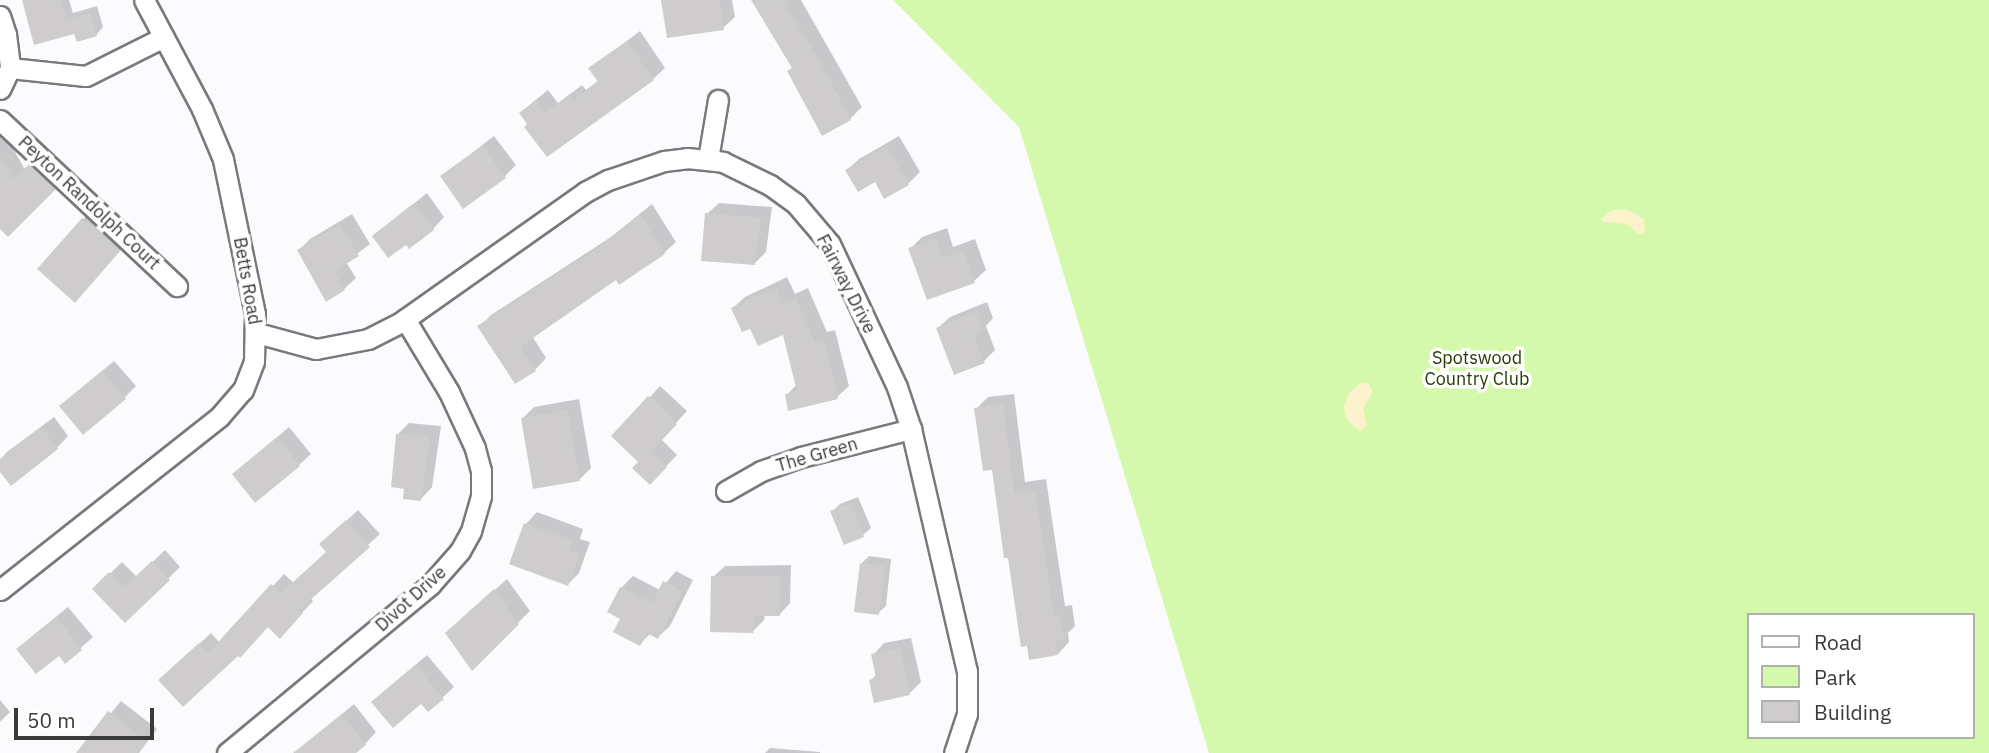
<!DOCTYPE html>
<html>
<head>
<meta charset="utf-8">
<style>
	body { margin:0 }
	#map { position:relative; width:1989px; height:753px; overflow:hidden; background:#fbfbfe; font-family:"IBM Plex Sans",sans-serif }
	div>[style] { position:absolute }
	.green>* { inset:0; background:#d5f9ac }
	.sand>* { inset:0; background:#fcf2cc }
	.shadow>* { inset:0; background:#0003 }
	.building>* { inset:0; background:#cfccce }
	.roads { filter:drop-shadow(2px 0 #78797c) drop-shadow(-2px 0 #78797c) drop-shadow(0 2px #78797c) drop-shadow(0 -2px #78797c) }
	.minor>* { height:19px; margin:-9.5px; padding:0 9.5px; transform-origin:9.5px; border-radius:9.5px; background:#fff }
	span { translate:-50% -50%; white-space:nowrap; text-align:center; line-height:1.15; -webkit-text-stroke:7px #fff; paint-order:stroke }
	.street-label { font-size:18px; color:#3a3a3b }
	.park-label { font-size:18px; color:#263c00 }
	.legend { position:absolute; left:1747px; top:613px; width:228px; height:126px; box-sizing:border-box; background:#fff; border:2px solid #b0b0b1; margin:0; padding:9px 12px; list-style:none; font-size:21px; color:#3a3a3b }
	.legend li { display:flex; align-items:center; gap:14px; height:35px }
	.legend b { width:35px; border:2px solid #b0b0b1 }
	.scale { position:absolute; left:14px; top:708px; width:140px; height:32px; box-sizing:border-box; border:4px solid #3a3a3b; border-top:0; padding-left:9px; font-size:21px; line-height:24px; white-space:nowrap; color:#3a3a3b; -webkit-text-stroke:5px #fff; paint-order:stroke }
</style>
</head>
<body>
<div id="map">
	<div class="green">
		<i style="clip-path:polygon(evenodd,893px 0,1989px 0,1989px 753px,1209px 753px,1019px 127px,893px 0,1749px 615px,1973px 615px,1973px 737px,1749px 737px,1749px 615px)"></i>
	</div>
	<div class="sand">
		<i style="clip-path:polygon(1626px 209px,1644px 219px,1645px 232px,1639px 234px,1627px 224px,1604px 222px,1601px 219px,1612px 210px)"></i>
		<i style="clip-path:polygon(1361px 383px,1368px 383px,1373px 391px,1363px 409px,1367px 426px,1360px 431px,1346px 419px,1344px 406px,1350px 392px)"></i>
	</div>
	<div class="shadow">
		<i style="clip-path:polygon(23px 0,69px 0,73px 13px,97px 6px,103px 27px,96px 35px,76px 31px)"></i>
		<i style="clip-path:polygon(663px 0,732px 0,735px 17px,723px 28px)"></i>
		<i style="clip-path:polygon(753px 0,801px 0,862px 107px,850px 119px,793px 67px)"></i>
		<i style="clip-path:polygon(640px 31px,665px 68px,653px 79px,529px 124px,521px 113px,533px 102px,548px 90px,558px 103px,582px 85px,586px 90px,599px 80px,591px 68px)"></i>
		<i style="clip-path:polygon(0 124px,25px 170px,42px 154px,66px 177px,8px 234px,0 227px)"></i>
		<i style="clip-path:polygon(494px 136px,516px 165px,504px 177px,442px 176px)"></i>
		<i style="clip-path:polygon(899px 136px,920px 172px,908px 184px,847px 170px,859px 159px)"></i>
		<i style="clip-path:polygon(427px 193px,444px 217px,433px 229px,409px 247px,406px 242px,374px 236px)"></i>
		<i style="clip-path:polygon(719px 203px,772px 207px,766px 252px,754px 264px,707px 214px)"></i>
		<i style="clip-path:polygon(652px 204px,676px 242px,664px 253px,617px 277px,532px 336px,546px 358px,535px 370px,480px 326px,491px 315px,611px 237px)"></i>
		<i style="clip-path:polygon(94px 208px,130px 239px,86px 289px,83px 219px)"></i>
		<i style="clip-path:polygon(352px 214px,370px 244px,346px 262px,356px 278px,344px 289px,299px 250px,310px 239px)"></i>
		<i style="clip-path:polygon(947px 228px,953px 247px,975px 239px,986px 270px,974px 281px,910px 249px,922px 237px)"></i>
		<i style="clip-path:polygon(787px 277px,795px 294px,808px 288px,827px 332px,835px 330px,849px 386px,837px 397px,787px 395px,797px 384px,784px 332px,751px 326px,733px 308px,745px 297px)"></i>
		<i style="clip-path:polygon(987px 302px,993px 318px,986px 326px,995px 350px,984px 361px,938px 328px,950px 317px)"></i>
		<i style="clip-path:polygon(114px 361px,136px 386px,124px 398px,73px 395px)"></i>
		<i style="clip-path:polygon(660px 386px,687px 411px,661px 439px,677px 455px,650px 483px,641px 462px,649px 398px)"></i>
		<i style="clip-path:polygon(1014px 394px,1025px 482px,1046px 479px,1065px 606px,1072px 605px,1075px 626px,1068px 633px,1069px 642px,1058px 654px,993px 468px,976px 409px,988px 397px)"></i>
		<i style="clip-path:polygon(579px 399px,591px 468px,579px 480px,523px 418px,534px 407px)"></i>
		<i style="clip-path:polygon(54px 417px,68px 436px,57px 448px,0 469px,0 460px,7px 452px)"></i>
		<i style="clip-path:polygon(409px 423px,441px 426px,432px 487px,421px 499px,398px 434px)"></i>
		<i style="clip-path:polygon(289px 427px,311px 454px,299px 465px,234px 474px)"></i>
		<i style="clip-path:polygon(858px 497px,871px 528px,863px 535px,832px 512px,840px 504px)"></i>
		<i style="clip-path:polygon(358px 510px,380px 534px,310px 598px,313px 601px,291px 625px,268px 625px,251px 644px,172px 669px,211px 633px,220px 643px,284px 574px,294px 583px,328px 552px,333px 533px)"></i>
		<i style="clip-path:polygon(537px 512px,583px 529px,580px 539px,590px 542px,579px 573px,568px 584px,511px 563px,526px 524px)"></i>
		<i style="clip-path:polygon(165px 550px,180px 567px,125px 621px,94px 589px,122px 562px,137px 577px)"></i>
		<i style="clip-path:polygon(869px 556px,891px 559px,886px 606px,878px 613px,861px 564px)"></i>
		<i style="clip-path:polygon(791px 565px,790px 603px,779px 615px,765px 614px,764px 620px,753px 631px,713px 577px,725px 566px)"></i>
		<i style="clip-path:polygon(676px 571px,693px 580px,670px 626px,658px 637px,651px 633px,640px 644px,623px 618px,621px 588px,633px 576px,660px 590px)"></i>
		<i style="clip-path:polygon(507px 579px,530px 611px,472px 668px,459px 622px)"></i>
		<i style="clip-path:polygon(68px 607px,93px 637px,65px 662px,59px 654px,30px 638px)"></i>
		<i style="clip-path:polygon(911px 638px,921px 682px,909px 694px,871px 680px,877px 674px,873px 655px,884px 643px)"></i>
		<i style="clip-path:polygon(427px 655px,454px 687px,442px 698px,421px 701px,385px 691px)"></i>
		<i style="clip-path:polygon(0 700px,10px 712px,0 722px)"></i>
		<i style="clip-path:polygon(121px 701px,157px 729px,139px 753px,78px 753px)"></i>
		<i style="clip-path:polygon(354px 704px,376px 732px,365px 744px,353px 753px,295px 753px)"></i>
		<i style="clip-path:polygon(770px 748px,820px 752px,820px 753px,765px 753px)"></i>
	</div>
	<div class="building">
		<i style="clip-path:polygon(22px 0,60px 0,66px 20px,90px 13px,97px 36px,77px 42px,74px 34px,34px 45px)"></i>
		<i style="clip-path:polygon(661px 0,719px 0,724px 30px,667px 38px)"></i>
		<i style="clip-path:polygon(751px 0,782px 0,816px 55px,851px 120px,822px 136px,787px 71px,792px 68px)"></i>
		<i style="clip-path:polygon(627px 41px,654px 80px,547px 157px,524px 127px,527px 124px,519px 113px,536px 100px,545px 113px,570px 95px,573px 100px,598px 82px,588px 68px)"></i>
		<i style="clip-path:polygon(482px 146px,506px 178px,463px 209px,440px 176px)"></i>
		<i style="clip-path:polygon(887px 146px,909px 185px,884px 199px,875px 182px,858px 192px,845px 170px)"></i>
		<i style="clip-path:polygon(0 156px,13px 180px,29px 164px,56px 189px,8px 237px,0 229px)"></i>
		<i style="clip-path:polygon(414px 203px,434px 230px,409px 249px,406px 245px,388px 258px,372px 236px)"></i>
		<i style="clip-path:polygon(705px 213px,761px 218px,755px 265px,701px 261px)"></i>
		<i style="clip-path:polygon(640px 214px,665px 254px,619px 285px,616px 280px,520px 347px,536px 371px,515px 384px,477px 326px,598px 248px)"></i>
		<i style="clip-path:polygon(82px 218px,120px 251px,75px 303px,37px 269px)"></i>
		<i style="clip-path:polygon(340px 224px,359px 256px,334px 271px,345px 290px,326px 302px,297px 250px)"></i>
		<i style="clip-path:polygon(935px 239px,942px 258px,963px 250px,975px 283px,927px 300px,908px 248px)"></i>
		<i style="clip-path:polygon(776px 288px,783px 305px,796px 299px,815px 342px,824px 340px,838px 399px,788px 411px,785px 394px,797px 391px,783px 335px,758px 346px,750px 329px,742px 332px,731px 308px)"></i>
		<i style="clip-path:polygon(975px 312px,983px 331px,973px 334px,985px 363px,954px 375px,936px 328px)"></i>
		<i style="clip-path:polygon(102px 371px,126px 399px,83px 435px,59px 406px)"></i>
		<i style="clip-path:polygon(648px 396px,677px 424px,651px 452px,667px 467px,650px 485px,632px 468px,638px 462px,611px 436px)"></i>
		<i style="clip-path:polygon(1003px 404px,1014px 493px,1035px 490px,1054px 616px,1060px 615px,1064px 639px,1056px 640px,1058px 655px,1029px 660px,1027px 646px,1021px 647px,1008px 558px,1004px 558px,992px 470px,983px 471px,974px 408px)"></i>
		<i style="clip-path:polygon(567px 410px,580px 481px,533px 489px,521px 418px)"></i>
		<i style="clip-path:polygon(41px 427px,58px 449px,11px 486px,0 472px,0 459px)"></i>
		<i style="clip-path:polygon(396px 434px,430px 437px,421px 501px,403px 499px,404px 489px,391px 487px)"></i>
		<i style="clip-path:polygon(277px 437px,300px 466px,255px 503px,232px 474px)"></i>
		<i style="clip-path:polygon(851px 503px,864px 537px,844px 545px,830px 511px)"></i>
		<i style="clip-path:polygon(346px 520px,370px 547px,299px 610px,303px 613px,280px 639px,268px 627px,240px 658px,238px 656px,183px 707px,158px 680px,199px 643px,208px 653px,271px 584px,281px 593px,326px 552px,319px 544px)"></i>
		<i style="clip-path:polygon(524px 523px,573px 541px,569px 550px,580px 554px,568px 586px,509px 564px)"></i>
		<i style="clip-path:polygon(152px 561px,170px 580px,125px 623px,92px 589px,109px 572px,124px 587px)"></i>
		<i style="clip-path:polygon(860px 563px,885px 566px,879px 615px,854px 612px)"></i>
		<i style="clip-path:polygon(711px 576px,780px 576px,780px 616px,755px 616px,753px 633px,710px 632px)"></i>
		<i style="clip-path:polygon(663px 581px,682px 592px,658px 639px,647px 633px,640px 646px,613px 632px,620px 619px,607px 612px,620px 587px,652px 603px)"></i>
		<i style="clip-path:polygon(494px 589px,519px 624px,472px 671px,445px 633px)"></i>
		<i style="clip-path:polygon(56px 617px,82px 650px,65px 664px,59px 656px,36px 674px,16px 649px)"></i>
		<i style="clip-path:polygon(900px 648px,910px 695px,874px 703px,869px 680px,876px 678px,871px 654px)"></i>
		<i style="clip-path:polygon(415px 665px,444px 699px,428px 712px,421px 704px,393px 728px,371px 702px)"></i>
		<i style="clip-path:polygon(108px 711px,147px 741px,138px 753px,76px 753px)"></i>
		<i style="clip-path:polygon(342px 714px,366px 745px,356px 753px,293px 753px)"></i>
	</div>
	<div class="roads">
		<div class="minor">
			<i style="left:0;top:16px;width:19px;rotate:72deg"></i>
			<i style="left:6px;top:34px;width:34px;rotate:83deg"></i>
			<i style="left:10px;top:68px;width:23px;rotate:115deg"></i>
			<i style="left:10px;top:68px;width:76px;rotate:6deg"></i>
			<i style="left:86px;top:76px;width:87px;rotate:-26.6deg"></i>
			<i style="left:0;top:120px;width:243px;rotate:43.2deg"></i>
			<i style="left:708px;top:159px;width:60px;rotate:-80.4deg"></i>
			<i style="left:257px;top:333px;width:61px;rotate:15.2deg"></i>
			<i style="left:316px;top:349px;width:53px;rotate:-10.9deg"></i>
			<i style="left:368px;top:339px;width:37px;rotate:-27deg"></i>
			<i style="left:401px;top:322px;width:225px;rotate:-35.2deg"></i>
			<i style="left:585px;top:192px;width:26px;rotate:-28deg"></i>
			<i style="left:608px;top:180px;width:59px;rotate:-18.7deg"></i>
			<i style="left:664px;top:161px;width:23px;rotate:-7deg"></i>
			<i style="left:687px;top:158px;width:36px;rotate:6deg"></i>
			<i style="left:723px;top:162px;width:52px;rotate:26.1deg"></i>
			<i style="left:770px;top:185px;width:32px;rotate:36deg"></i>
			<i style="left:796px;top:204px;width:52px;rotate:49.6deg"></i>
			<i style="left:830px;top:244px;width:158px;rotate:64.9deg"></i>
			<i style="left:897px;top:387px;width:44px;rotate:71.6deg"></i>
			<i style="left:911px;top:429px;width:248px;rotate:77deg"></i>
			<i style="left:967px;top:671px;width:43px;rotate:90deg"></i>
			<i style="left:967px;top:714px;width:41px;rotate:108.4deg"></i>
			<i style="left:726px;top:491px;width:40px;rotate:-29.7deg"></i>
			<i style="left:761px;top:471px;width:42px;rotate:-19.3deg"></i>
			<i style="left:801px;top:457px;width:114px;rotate:-14.3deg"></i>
			<i style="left:0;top:590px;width:280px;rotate:-38.3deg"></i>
			<i style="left:220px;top:416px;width:35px;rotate:-49deg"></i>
			<i style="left:243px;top:390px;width:31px;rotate:-69deg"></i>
			<i style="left:254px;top:361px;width:47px;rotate:-88.8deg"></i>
			<i style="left:255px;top:314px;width:158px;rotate:-101.7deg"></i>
			<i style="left:223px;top:159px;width:54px;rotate:-112.8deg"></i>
			<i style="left:202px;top:109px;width:123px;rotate:-118deg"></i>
			<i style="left:227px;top:753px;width:264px;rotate:-39.6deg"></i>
			<i style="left:430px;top:585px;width:45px;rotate:-48.6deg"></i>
			<i style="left:460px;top:551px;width:23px;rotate:-61deg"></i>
			<i style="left:471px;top:531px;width:36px;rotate:-74deg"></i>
			<i style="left:481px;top:496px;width:25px;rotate:-90deg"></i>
			<i style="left:481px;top:471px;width:24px;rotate:-105deg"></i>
			<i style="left:475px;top:448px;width:62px;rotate:-114.9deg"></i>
			<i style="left:449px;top:392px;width:85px;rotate:-121.1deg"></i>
		</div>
	</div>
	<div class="street-label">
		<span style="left:89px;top:203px;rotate:43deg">Peyton Randolph Court</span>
		<span style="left:247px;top:281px;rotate:80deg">Betts Road</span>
		<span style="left:846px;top:284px;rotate:63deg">Fairway Drive</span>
		<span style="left:817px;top:455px;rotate:-16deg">The Green</span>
		<span style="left:411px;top:599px;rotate:-42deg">Divot Drive</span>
	</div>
	<div class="park-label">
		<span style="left:1477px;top:369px">Spotswood<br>Country Club</span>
	</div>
	<ul class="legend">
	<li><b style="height:9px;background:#fff"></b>Road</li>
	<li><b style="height:19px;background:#d5f9ac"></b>Park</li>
	<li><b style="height:19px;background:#cfccce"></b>Building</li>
	</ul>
	<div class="scale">50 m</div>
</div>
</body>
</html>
